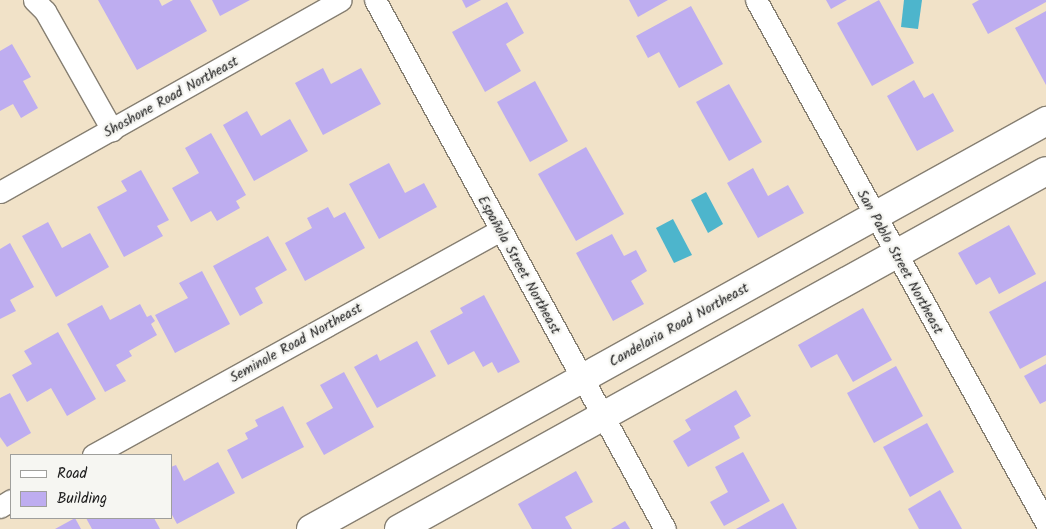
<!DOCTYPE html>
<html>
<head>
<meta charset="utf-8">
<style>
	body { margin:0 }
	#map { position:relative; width:1046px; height:529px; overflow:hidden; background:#f1e2c8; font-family:Kalam,sans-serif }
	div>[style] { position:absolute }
	.water>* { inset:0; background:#4db5cc }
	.building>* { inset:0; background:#beadf0 }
	.roads { filter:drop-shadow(1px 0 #867f72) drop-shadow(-1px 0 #867f72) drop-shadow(0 1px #867f72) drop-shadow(0 -1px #867f72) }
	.street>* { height:21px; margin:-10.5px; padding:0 10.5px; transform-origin:10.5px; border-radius:10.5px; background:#fff }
	.secondary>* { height:28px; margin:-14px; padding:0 14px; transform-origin:14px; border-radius:14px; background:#fff }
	span { translate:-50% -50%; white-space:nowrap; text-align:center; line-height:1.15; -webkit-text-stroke:5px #f6f6f2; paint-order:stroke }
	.street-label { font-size:14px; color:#1c1c1c }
	.legend { position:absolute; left:10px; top:454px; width:162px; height:65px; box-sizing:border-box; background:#f6f6f2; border:1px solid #9f9f9c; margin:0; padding:6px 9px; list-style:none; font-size:15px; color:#1c1c1c }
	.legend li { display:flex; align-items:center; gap:10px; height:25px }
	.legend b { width:25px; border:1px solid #9f9f9c }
</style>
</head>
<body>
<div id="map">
	<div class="water">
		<i style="clip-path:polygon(904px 0,922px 0,918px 29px,901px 27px)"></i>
		<i style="clip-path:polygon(706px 192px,723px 224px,708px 233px,691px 200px)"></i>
		<i style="clip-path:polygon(673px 219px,692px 255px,674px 263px,656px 228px)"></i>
	</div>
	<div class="building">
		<i style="clip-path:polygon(98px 0,159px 0,162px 6px,173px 0,190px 0,207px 31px,137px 70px)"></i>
		<i style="clip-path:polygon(212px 0,250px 0,220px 16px)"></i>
		<i style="clip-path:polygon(462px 0,481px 0,466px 8px)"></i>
		<i style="clip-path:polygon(629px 0,668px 0,638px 17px)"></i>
		<i style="clip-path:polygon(826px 0,847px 0,831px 9px)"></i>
		<i style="clip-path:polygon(879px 0,914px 63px,872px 86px,837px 23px)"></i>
		<i style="clip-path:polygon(979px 0,1046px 0,1046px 2px,988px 34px,972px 4px)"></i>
		<i style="clip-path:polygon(507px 2px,524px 33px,506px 44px,521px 71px,485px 92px,452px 32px)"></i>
		<i style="clip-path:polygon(691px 6px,723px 64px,679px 88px,659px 52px,648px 58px,636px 36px)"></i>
		<i style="clip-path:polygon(1046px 11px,1046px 85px,1015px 28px)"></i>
		<i style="clip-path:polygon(12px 44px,31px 77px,23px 81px,38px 108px,21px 118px,13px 104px,0 111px,0 51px)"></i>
		<i style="clip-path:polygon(323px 68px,331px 84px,361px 68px,381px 104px,323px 135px,295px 83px)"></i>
		<i style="clip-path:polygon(914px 80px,924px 98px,933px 93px,954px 131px,917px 151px,887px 96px)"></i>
		<i style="clip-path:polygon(535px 81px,568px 141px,530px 162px,497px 102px)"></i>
		<i style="clip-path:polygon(729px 84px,762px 142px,729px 161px,696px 102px)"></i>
		<i style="clip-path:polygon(247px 111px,261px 136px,290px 119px,308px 151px,254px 181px,223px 125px)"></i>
		<i style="clip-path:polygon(211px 133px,246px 195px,236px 201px,240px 208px,217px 221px,211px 211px,191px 222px,172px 188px,199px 173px,185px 148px)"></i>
		<i style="clip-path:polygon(586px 147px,624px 214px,576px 241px,538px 174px)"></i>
		<i style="clip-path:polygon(389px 163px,405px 193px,424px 183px,437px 207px,379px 239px,349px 184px)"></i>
		<i style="clip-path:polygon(753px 168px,768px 196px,788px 185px,804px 213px,758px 238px,727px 183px)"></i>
		<i style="clip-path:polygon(141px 170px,169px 220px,157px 226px,163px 236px,124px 257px,97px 207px,127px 191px,121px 181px)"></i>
		<i style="clip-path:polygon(328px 207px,334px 218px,345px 212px,365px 248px,305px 281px,285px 243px,312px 228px,307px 218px)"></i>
		<i style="clip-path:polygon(48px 222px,62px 248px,90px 233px,109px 267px,56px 297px,22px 236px)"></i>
		<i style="clip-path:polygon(1009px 225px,1036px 274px,999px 294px,990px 277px,976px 285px,958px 253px)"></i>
		<i style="clip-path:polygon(612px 234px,624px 256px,636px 250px,647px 271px,631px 281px,644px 304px,613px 321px,576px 253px)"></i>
		<i style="clip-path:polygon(268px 236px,287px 270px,255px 288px,263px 303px,240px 316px,213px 266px)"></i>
		<i style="clip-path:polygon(10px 243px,34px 287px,10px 300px,16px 311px,0 319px,0 249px)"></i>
		<i style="clip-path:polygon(202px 271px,230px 324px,175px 353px,155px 315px,188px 298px,179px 283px)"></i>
		<i style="clip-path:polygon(1046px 281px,1046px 355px,1020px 369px,989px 312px)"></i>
		<i style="clip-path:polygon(484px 295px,520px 362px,498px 373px,492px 362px,483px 367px,474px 351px,448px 365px,430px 331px,463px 313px,460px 308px)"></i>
		<i style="clip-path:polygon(140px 304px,147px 317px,151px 315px,155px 321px,151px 324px,157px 335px,129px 351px,132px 356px,116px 365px,126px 381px,105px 392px,67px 324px,102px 305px,110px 320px)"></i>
		<i style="clip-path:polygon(863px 308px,892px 360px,853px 382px,837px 354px,811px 368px,798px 345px)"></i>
		<i style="clip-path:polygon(58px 332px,96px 399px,67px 416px,51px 388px,27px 402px,12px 375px,32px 364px,24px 351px)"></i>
		<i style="clip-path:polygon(417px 341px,436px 376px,377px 408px,354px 367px,377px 354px,380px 361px)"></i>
		<i style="clip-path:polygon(1046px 364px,1046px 401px,1040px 404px,1024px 376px)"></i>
		<i style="clip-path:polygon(896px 366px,923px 416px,874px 443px,847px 393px)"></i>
		<i style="clip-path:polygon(344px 372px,374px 427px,324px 455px,306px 423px,333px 408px,320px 385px)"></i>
		<i style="clip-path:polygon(736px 390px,751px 416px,734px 426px,740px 438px,688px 467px,673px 441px,691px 430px,685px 420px)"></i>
		<i style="clip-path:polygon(10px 393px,31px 433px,7px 447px,0 437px,0 398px)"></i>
		<i style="clip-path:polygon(283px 406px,304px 447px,242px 479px,227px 450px,248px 439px,245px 433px,258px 426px,255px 420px)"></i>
		<i style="clip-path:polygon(927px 423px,954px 472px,910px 497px,883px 447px)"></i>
		<i style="clip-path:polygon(743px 452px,770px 501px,724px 526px,710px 502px,728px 492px,715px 467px)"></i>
		<i style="clip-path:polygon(218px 462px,235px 493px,177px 524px,171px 513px,171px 467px,176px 465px,184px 481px)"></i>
		<i style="clip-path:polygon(576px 471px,593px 502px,565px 517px,572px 529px,532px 529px,518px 504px)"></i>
		<i style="clip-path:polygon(940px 490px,962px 529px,919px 529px,908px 509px)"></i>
		<i style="clip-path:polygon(783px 503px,797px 529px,736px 529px)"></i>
		<i style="clip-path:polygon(75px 518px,81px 529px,55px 529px)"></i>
		<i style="clip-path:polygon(86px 518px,154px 518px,160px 529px,92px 529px)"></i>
		<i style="clip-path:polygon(625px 521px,630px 529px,611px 529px)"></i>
	</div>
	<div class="roads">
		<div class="street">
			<i style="left:34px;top:0;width:16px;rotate:45deg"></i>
			<i style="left:45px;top:11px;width:137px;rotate:60.6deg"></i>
			<i style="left:375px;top:0;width:603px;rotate:61.27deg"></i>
			<i style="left:756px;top:0;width:598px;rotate:60.99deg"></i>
			<i style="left:0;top:192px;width:391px;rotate:-29.4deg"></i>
			<i style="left:93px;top:455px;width:465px;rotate:-28.9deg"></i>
			<i style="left:0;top:507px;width:13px;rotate:-32deg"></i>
		</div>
		<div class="secondary">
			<i style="left:311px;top:529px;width:841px;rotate:-29.03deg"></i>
			<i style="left:399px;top:529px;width:739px;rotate:-28.96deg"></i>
		</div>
	</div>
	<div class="street-label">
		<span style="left:171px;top:97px;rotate:-29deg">Shoshone Road Northeast</span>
		<span style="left:900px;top:262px;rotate:61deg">San Pablo Street Northeast</span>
		<span style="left:519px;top:265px;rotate:61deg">Española Street Northeast</span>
		<span style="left:679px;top:325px;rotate:-29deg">Candelaria Road Northeast</span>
		<span style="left:296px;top:343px;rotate:-29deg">Seminole Road Northeast</span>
	</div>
	<ul class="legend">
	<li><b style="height:6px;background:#fff"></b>Road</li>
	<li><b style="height:14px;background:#beadf0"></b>Building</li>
	</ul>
</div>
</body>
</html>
